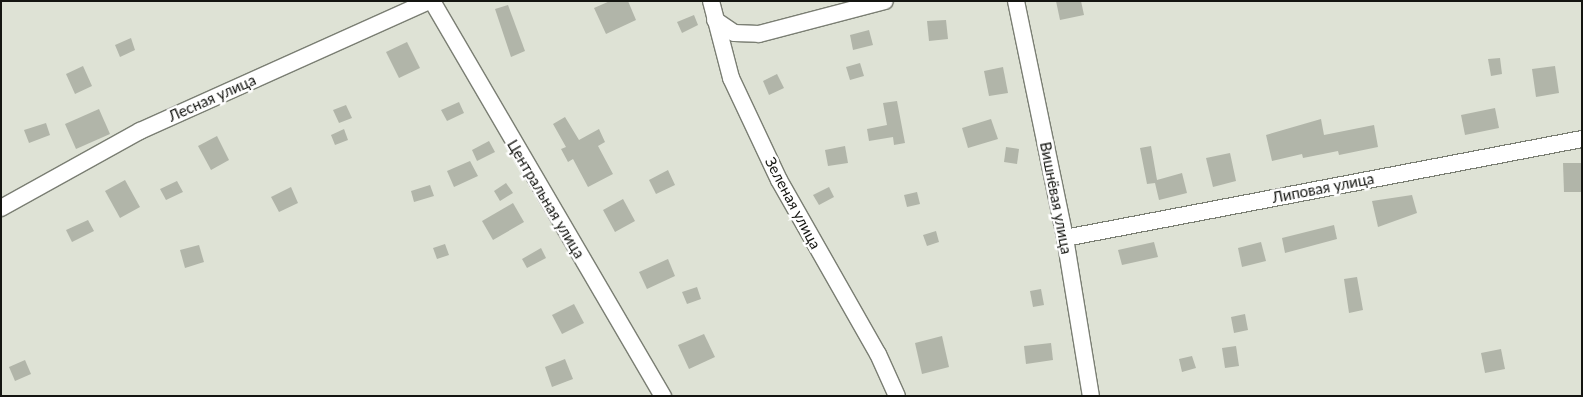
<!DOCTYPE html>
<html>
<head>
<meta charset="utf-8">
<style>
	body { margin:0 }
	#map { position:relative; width:1583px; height:397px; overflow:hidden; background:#dee2d5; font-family:Lato,sans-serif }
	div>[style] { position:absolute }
	.building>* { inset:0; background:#b1b5a9 }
	.roads { filter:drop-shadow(1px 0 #7a7e73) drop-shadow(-1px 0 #7a7e73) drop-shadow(0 1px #7a7e73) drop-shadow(0 -1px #7a7e73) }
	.minor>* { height:16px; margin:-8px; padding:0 8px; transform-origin:8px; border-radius:8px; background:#fff }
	span { translate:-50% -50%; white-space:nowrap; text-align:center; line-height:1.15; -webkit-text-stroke:5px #fff; paint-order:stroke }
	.street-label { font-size:15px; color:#141511 }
	.frame { position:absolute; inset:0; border:2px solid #141511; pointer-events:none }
</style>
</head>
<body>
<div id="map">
	<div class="building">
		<i style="clip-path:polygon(610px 1px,628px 1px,636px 20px,606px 34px,594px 8px)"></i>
		<i style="clip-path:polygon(1056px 1px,1081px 1px,1084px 15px,1060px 20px)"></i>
		<i style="clip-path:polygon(508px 5px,525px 51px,511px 57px,495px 9px)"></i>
		<i style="clip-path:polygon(694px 15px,698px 25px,682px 33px,677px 22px)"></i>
		<i style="clip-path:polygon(946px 20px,948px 39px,929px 41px,927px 21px)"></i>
		<i style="clip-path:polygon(869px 30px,873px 45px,853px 50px,850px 35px)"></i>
		<i style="clip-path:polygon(131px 38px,135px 50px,120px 57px,115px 45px)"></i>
		<i style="clip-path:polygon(407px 42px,420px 68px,399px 78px,386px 52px)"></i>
		<i style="clip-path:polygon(1500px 58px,1502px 74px,1491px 76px,1488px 59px)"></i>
		<i style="clip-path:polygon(860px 63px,864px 76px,850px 80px,846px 67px)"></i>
		<i style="clip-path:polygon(83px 66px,92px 86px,75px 94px,66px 74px)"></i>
		<i style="clip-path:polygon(1555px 66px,1559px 93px,1536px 97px,1532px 69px)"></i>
		<i style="clip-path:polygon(1003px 67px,1008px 93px,989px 96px,984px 71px)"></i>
		<i style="clip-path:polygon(777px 74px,784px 88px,769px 95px,763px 81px)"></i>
		<i style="clip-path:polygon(897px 101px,905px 143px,894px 145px,893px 137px,869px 141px,867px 129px,887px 125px,883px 103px)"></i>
		<i style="clip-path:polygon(459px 102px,464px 113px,447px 121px,441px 110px)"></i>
		<i style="clip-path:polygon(346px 105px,352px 118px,339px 123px,333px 110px)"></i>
		<i style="clip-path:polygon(1495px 108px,1499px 128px,1465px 135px,1461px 115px)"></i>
		<i style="clip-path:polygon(99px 109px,110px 134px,76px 149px,65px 124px)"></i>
		<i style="clip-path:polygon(565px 117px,579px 140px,599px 129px,605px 142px,598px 146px,613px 174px,588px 187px,573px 159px,568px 162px,561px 149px,566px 147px,553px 124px)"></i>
		<i style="clip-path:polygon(991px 119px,998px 139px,968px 148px,962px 128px)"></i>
		<i style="clip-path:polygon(1321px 119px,1324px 135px,1374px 125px,1378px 147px,1339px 155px,1338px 151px,1303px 158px,1302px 154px,1272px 161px,1266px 135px)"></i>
		<i style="clip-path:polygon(46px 123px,50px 135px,29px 143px,24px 130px)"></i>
		<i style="clip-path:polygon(344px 129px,348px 140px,335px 145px,331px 135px)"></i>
		<i style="clip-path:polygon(217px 136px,229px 160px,211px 170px,198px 146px)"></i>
		<i style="clip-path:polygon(489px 141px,495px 152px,477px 161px,472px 150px)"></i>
		<i style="clip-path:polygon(845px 146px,848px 163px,828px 166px,825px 150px)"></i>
		<i style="clip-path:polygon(1151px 146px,1157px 180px,1182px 173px,1187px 193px,1159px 200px,1155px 183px,1147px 184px,1140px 148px)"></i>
		<i style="clip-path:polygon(1006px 147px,1019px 149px,1017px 164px,1004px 162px)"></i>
		<i style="clip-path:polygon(1230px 153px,1236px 181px,1213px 187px,1206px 158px)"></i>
		<i style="clip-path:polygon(470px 161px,478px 176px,454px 187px,447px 171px)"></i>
		<i style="clip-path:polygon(1563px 163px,1582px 163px,1582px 192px,1564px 192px)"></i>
		<i style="clip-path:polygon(668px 170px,675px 185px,656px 194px,649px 180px)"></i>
		<i style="clip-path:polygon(125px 180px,140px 207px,120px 218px,105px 191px)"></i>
		<i style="clip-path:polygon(177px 181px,183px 192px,166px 200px,160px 189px)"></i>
		<i style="clip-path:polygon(506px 183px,513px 193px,500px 201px,494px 191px)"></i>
		<i style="clip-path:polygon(430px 185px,434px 196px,414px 202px,411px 191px)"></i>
		<i style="clip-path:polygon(291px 187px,298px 203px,279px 212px,271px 197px)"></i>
		<i style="clip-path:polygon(829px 187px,834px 197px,819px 205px,813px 195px)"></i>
		<i style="clip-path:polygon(917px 192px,920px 204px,907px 207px,904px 195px)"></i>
		<i style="clip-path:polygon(1412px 195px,1417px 213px,1378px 227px,1372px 201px)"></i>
		<i style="clip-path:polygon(623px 199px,635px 221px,615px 232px,603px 210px)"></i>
		<i style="clip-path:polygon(513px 203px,524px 222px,493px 240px,482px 221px)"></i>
		<i style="clip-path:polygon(88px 220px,94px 231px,72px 242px,66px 230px)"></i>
		<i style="clip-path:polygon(1334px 225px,1337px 239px,1285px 253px,1282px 238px)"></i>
		<i style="clip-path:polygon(936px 231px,939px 242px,927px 246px,923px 235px)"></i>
		<i style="clip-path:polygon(1154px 242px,1158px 257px,1122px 265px,1118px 250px)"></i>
		<i style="clip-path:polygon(1261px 242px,1266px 261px,1242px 267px,1238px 248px)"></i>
		<i style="clip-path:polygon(445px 244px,449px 255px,437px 259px,433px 248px)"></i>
		<i style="clip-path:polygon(199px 245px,204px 262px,185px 268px,180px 250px)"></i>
		<i style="clip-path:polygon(541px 248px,546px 258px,527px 268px,522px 259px)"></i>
		<i style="clip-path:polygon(668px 259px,675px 276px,647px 289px,639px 272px)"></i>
		<i style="clip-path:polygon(1357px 277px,1363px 310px,1349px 313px,1344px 279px)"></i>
		<i style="clip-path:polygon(697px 287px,701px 299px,687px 304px,682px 292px)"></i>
		<i style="clip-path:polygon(1041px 289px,1044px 305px,1033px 307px,1030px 291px)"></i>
		<i style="clip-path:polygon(574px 304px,584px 323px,562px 334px,552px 315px)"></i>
		<i style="clip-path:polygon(1245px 314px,1248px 330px,1234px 333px,1231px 317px)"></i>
		<i style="clip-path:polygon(704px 334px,715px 357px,689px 369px,678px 345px)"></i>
		<i style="clip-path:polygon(942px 336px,949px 367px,922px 374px,915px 343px)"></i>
		<i style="clip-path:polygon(1051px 343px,1053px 360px,1026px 364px,1024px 346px)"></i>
		<i style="clip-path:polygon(1236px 346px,1239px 366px,1225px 368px,1222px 348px)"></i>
		<i style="clip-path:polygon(1501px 349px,1505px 369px,1485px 373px,1481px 353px)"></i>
		<i style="clip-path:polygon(1192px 356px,1196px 368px,1182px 372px,1179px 359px)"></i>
		<i style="clip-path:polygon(565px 359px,573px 379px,552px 387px,545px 367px)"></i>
		<i style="clip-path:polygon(25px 360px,31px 374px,15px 381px,9px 367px)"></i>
	</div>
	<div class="roads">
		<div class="minor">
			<i style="left:432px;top:1px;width:458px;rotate:59.7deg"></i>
			<i style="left:711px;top:1px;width:80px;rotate:75.4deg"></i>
			<i style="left:731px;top:78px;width:113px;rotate:64.8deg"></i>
			<i style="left:779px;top:180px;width:200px;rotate:60.4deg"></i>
			<i style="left:878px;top:354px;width:46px;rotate:65.7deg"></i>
			<i style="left:1016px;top:1px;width:242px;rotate:78.3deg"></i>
			<i style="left:1065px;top:238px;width:160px;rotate:80.7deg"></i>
			<i style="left:715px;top:20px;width:23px;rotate:34deg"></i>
			<i style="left:734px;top:33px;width:25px;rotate:2deg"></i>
			<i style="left:759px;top:34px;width:130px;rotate:-14.7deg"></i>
			<i style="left:1px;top:208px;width:159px;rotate:-29deg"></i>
			<i style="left:140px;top:131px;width:317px;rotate:-24.2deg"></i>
			<i style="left:1065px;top:238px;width:526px;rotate:-10.84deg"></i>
		</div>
	</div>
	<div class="street-label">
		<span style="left:212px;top:98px;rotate:-24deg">Лесная улица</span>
		<span style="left:1323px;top:188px;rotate:-11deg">Липовая улица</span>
		<span style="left:1056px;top:198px;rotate:79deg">Вишнёвая улица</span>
		<span style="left:546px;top:199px;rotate:59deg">Центральная улица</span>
		<span style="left:793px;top:203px;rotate:62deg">Зеленая улица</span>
	</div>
	<div class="frame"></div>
</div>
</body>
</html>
